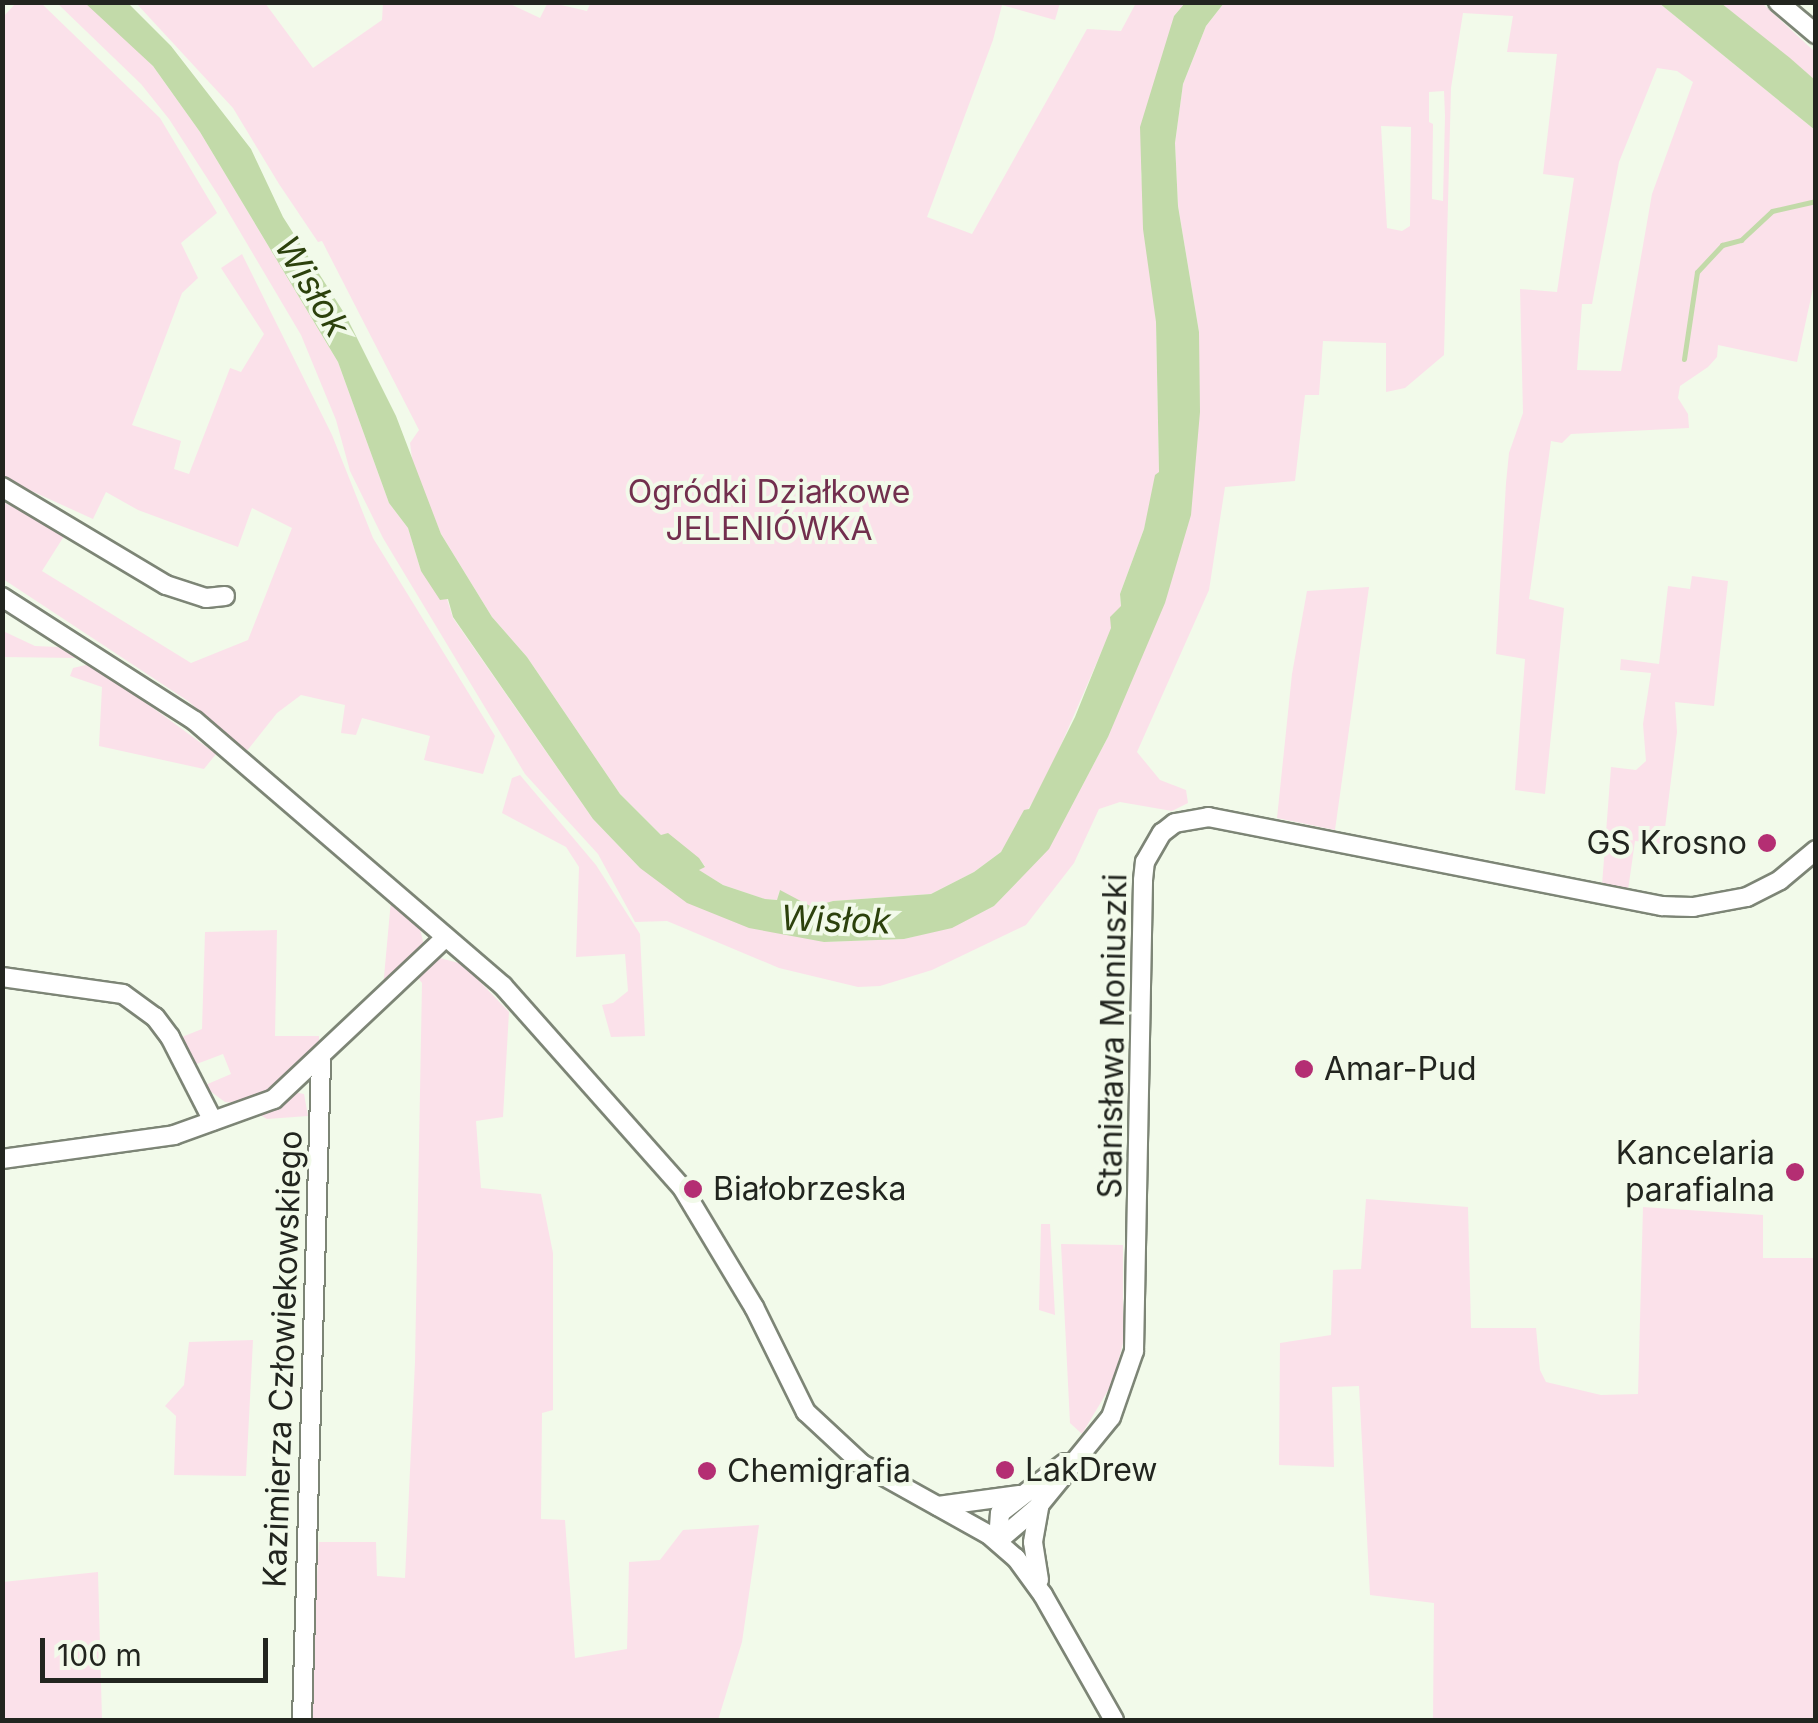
<!DOCTYPE html>
<html>
<head>
<meta charset="utf-8">
<style>
	body { margin:0 }
	#map { position:relative; width:1818px; height:1723px; overflow:hidden; background:#f2faea; font-family:Inter,sans-serif }
	div>[style] { position:absolute }
	.green>* { inset:0; background:#fbe1ea }
	.water>* { inset:0; background:#c2daa9 }
	.stream>* { height:5px; margin:-2.5px; padding:0 2.5px; transform-origin:2.5px; border-radius:2.5px; background:#c2daa9 }
	.roads { filter:drop-shadow(2px 0 #7d8576) drop-shadow(-2px 0 #7d8576) drop-shadow(0 2px #7d8576) drop-shadow(0 -2px #7d8576) }
	.minor>* { height:18px; margin:-9px; padding:0 9px; transform-origin:9px; border-radius:9px; background:#fff }
	.dots>* { width:28px; height:28px; translate:-50% -50%; box-sizing:border-box; border:5px solid #f2faea; border-radius:50% }
	span { translate:-50% -50%; white-space:nowrap; text-align:center; line-height:1.15; -webkit-text-stroke:8px #f2faea; paint-order:stroke }
	.park-label { font-size:32px; color:#722f4e }
	.poi-label { font-size:32px; color:#22251f }
	.right { translate:-100% -50%; text-align:right }
	.left { translate:0 -50%; text-align:left }
	.street-label { font-size:32px; color:#22251f }
	.water-label { font-size:35px; color:#2c410c; font-style:italic }
	.frame { position:absolute; inset:0; border:5px solid #22251f; pointer-events:none }
	.scale { position:absolute; left:40px; top:1638px; width:228px; height:45px; box-sizing:border-box; border:5px solid #22251f; border-top:0; padding-left:12px; font-size:30px; line-height:35px; white-space:nowrap; color:#22251f; -webkit-text-stroke:8px #f2faea; paint-order:stroke }
</style>
</head>
<body>
<div id="map">
	<div class="green">
		<i style="clip-path:polygon(548px 2px,587px 11px,591px 2px,1060px 3px,1055px 20px,1002px 5px,993px 40px,927px 217px,972px 234px,1087px 29px,1121px 31px,1136px 3px,1185px 3px,1174px 16px,1141px 174px,1156px 322px,1159px 473px,1144px 529px,1120px 594px,1121px 607px,1044px 784px,1001px 852px,974px 872px,931px 894px,833px 901px,812px 907px,779px 891px,778px 900px,764px 899px,723px 885px,698px 870px,705px 866px,698px 858px,668px 834px,661px 835px,620px 794px,527px 657px,492px 617px,441px 534px,413px 466px,410px 443px,419px 430px,322px 241px,318px 242px,279px 184px,233px 108px,136px 3px,265px 3px,313px 68px,382px 20px,383px 3px,508px 3px,540px 18px)"></i>
		<i style="clip-path:polygon(16px 3px,41px 3px,160px 118px,217px 213px,181px 243px,198px 278px,182px 293px,132px 425px,181px 441px,174px 469px,189px 474px,230px 368px,241px 372px,264px 334px,221px 268px,242px 254px,332px 435px,373px 538px,495px 736px,483px 774px,424px 760px,430px 736px,362px 718px,356px 735px,341px 733px,345px 705px,301px 695px,277px 713px,246px 752px,188px 701px,3px 579px,3px 502px,66px 533px,42px 571px,191px 663px,248px 640px,292px 528px,252px 508px,238px 547px,138px 510px,106px 492px,93px 519px,3px 478px,3px 17px)"></i>
		<i style="clip-path:polygon(evenodd,57px 3px,85px 3px,114px 27px,153px 66px,200px 132px,338px 362px,389px 503px,408px 528px,421px 571px,447px 599px,453px 618px,593px 819px,640px 868px,824px 942px,904px 939px,952px 927px,994px 906px,1049px 848px,1108px 737px,1199px 332px,1178px 206px,1175px 143px,1183px 84px,1206px 26px,1224px 3px,1659px 3px,1815px 130px,1815px 279px,1797px 362px,1718px 345px,1717px 357px,1708px 367px,1680px 386px,1678px 398px,1688px 414px,1689px 428px,1571px 434px,1562px 443px,1551px 441px,1529px 599px,1564px 608px,1545px 794px,1515px 790px,1525px 659px,1496px 654px,1506px 483px,1509px 453px,1523px 413px,1520px 289px,1557px 292px,1574px 178px,1543px 174px,1557px 54px,1507px 52px,1513px 16px,1463px 13px,1451px 88px,1444px 355px,1405px 388px,1386px 392px,1386px 343px,1323px 341px,1319px 395px,1305px 395px,1295px 481px,1225px 487px,1209px 590px,1137px 752px,1160px 780px,1186px 790px,1188px 803px,1172px 811px,1120px 802px,1099px 809px,1074px 863px,1026px 925px,932px 970px,880px 986px,858px 987px,779px 968px,667px 921px,635px 922px,598px 854px,525px 774px,383px 538px,350px 471px,336px 420px,301px 335px,220px 198px,169px 119px,141px 84px,57px 3px,1657px 68px,1677px 71px,1693px 82px,1652px 194px,1621px 371px,1577px 370px,1582px 304px,1592px 304px,1619px 162px,1657px 68px,57px 3px,1444px 91px,1445px 116px,1443px 201px,1432px 199px,1433px 124px,1429px 122px,1429px 92px,1444px 91px,57px 3px,1381px 126px,1411px 127px,1410px 226px,1402px 231px,1387px 228px,1381px 126px)"></i>
		<i style="clip-path:polygon(1721px 3px,1762px 3px,1815px 52px,1815px 80px)"></i>
		<i style="clip-path:polygon(1692px 576px,1728px 581px,1714px 706px,1675px 702px,1677px 732px,1663px 844px,1635px 841px,1628px 890px,1602px 885px,1611px 767px,1636px 770px,1646px 761px,1643px 724px,1651px 673px,1620px 670px,1621px 659px,1659px 664px,1668px 586px,1690px 589px)"></i>
		<i style="clip-path:polygon(1369px 587px,1335px 830px,1277px 818px,1292px 674px,1307px 591px)"></i>
		<i style="clip-path:polygon(3px 631px,35px 646px,58px 647px,77px 658px,3px 657px)"></i>
		<i style="clip-path:polygon(90px 664px,160px 713px,216px 754px,204px 769px,99px 746px,102px 687px,70px 676px,73px 668px)"></i>
		<i style="clip-path:polygon(520px 775px,596px 865px,640px 934px,645px 1036px,611px 1037px,602px 1005px,613px 1003px,628px 991px,625px 954px,576px 957px,579px 867px,566px 847px,502px 813px,512px 778px)"></i>
		<i style="clip-path:polygon(391px 900px,419px 924px,424px 946px,383px 988px)"></i>
		<i style="clip-path:polygon(277px 930px,275px 1036px,319px 1036px,319px 1050px,272px 1091px,248px 1104px,225px 1102px,203px 1086px,231px 1074px,223px 1054px,194px 1065px,182px 1037px,202px 1029px,205px 932px)"></i>
		<i style="clip-path:polygon(436px 957px,463px 964px,509px 1012px,503px 1117px,476px 1121px,481px 1188px,541px 1194px,553px 1253px,553px 1410px,542px 1413px,541px 1519px,565px 1520px,575px 1658px,627px 1649px,629px 1562px,660px 1560px,683px 1530px,759px 1525px,742px 1642px,718px 1720px,309px 1720px,319px 1542px,376px 1542px,377px 1576px,405px 1578px,415px 1362px,422px 983px,416px 975px)"></i>
		<i style="clip-path:polygon(293px 1092px,304px 1094px,308px 1116px,267px 1119px,260px 1115px)"></i>
		<i style="clip-path:polygon(1366px 1199px,1468px 1207px,1471px 1328px,1536px 1328px,1540px 1370px,1546px 1382px,1601px 1395px,1638px 1394px,1643px 1207px,1763px 1215px,1763px 1258px,1815px 1258px,1815px 1720px,1433px 1720px,1434px 1603px,1370px 1595px,1359px 1386px,1332px 1387px,1334px 1467px,1279px 1465px,1280px 1343px,1331px 1335px,1333px 1270px,1361px 1269px)"></i>
		<i style="clip-path:polygon(1041px 1224px,1050px 1224px,1055px 1315px,1039px 1310px)"></i>
		<i style="clip-path:polygon(1061px 1244px,1123px 1245px,1123px 1343px,1113px 1382px,1082px 1434px,1070px 1423px)"></i>
		<i style="clip-path:polygon(253px 1340px,246px 1476px,174px 1475px,176px 1416px,165px 1406px,184px 1385px,189px 1342px)"></i>
		<i style="clip-path:polygon(98px 1572px,102px 1720px,3px 1720px,3px 1582px)"></i>
	</div>
	<div class="water">
		<i style="clip-path:polygon(85px 3px,128px 3px,171px 46px,251px 149px,283px 217px,346px 316px,396px 416px,441px 534px,492px 617px,527px 657px,620px 794px,661px 835px,668px 833px,699px 858px,705px 867px,699px 870px,723px 885px,765px 899px,777px 900px,780px 890px,812px 907px,833px 901px,931px 894px,974px 872px,1001px 852px,1024px 810px,1029px 809px,1075px 717px,1111px 628px,1110px 617px,1121px 606px,1120px 594px,1144px 529px,1155px 475px,1159px 472px,1156px 322px,1143px 229px,1140px 127px,1174px 16px,1185px 3px,1224px 3px,1206px 26px,1183px 84px,1175px 143px,1178px 206px,1199px 332px,1200px 412px,1191px 515px,1165px 603px,1108px 737px,1049px 849px,994px 906px,952px 928px,904px 939px,824px 942px,749px 928px,687px 903px,640px 868px,593px 819px,453px 617px,448px 599px,440px 600px,421px 571px,408px 528px,389px 503px,338px 362px,200px 132px,153px 66px)"></i>
		<i style="clip-path:polygon(1659px 3px,1721px 3px,1790px 58px,1815px 80px,1815px 130px)"></i>
	</div>
	<div class="stream">
		<i style="left:1684px;top:359px;width:88px;rotate:-81.5deg"></i>
		<i style="left:1697px;top:272px;width:37px;rotate:-47deg"></i>
		<i style="left:1722px;top:245px;width:20px;rotate:-15deg"></i>
		<i style="left:1741px;top:240px;width:42px;rotate:-43.1deg"></i>
		<i style="left:1772px;top:211px;width:45px;rotate:-12.8deg"></i>
	</div>
	<div class="roads">
		<div class="minor">
			<i style="left:1778px;top:2px;width:50px;rotate:40.1deg"></i>
			<i style="left:2px;top:487px;width:191px;rotate:30.9deg"></i>
			<i style="left:166px;top:585px;width:42px;rotate:18deg"></i>
			<i style="left:206px;top:598px;width:19px;rotate:-6deg"></i>
			<i style="left:2px;top:597px;width:229px;rotate:32.7deg"></i>
			<i style="left:195px;top:721px;width:406px;rotate:40.7deg"></i>
			<i style="left:503px;top:986px;width:271px;rotate:48.4deg"></i>
			<i style="left:683px;top:1189px;width:138px;rotate:59deg"></i>
			<i style="left:754px;top:1307px;width:117px;rotate:63.7deg"></i>
			<i style="left:806px;top:1412px;width:76px;rotate:42.9deg"></i>
			<i style="left:862px;top:1464px;width:144px;rotate:29.1deg"></i>
			<i style="left:988px;top:1534px;width:37px;rotate:41deg"></i>
			<i style="left:1016px;top:1558px;width:46px;rotate:53.9deg"></i>
			<i style="left:1043px;top:1595px;width:144px;rotate:60.4deg"></i>
			<i style="left:2px;top:977px;width:122px;rotate:8deg"></i>
			<i style="left:123px;top:994px;width:39px;rotate:36deg"></i>
			<i style="left:155px;top:1017px;width:25px;rotate:53deg"></i>
			<i style="left:170px;top:1037px;width:94px;rotate:62.9deg"></i>
			<i style="left:2px;top:1159px;width:174px;rotate:-7.9deg"></i>
			<i style="left:174px;top:1135px;width:106px;rotate:-19.8deg"></i>
			<i style="left:274px;top:1099px;width:236px;rotate:-43.3deg"></i>
			<i style="left:938px;top:1506px;width:82px;rotate:-7.7deg"></i>
			<i style="left:998px;top:1541px;width:28px;rotate:-86deg"></i>
			<i style="left:1000px;top:1513px;width:82px;rotate:-37.6deg"></i>
			<i style="left:998px;top:1541px;width:54px;rotate:-40.5deg"></i>
			<i style="left:1039px;top:1580px;width:38px;rotate:-99deg"></i>
			<i style="left:1033px;top:1542px;width:39px;rotate:-80deg"></i>
			<i style="left:1040px;top:1504px;width:112px;rotate:-50.8deg"></i>
			<i style="left:1111px;top:1417px;width:70px;rotate:-70.8deg"></i>
			<i style="left:1134px;top:1351px;width:471px;rotate:-88.9deg"></i>
			<i style="left:1143px;top:880px;width:18px;rotate:-84deg"></i>
			<i style="left:1145px;top:862px;width:34px;rotate:-60deg"></i>
			<i style="left:1162px;top:833px;width:16px;rotate:-38deg"></i>
			<i style="left:1175px;top:823px;width:34px;rotate:-10deg"></i>
			<i style="left:1208px;top:817px;width:463px;rotate:11.1deg"></i>
			<i style="left:1662px;top:906px;width:31px;rotate:2deg"></i>
			<i style="left:1693px;top:907px;width:55px;rotate:-10.5deg"></i>
			<i style="left:1747px;top:897px;width:37px;rotate:-27deg"></i>
			<i style="left:1780px;top:880px;width:47px;rotate:-39.8deg"></i>
			<i style="left:302px;top:1720px;width:661px;rotate:-88.35deg"></i>
		</div>
	</div>
	<div class="dots">
		<i style="left:1767px;top:843px;background:#b42e73"></i>
		<i style="left:1304px;top:1069px;background:#b42e73"></i>
		<i style="left:1795px;top:1172px;background:#b42e73"></i>
		<i style="left:693px;top:1189px;background:#b42e73"></i>
		<i style="left:1005px;top:1470px;background:#b42e73"></i>
		<i style="left:707px;top:1471px;background:#b42e73"></i>
	</div>
	<div class="park-label">
		<span style="left:769px;top:511px">Ogródki Działkowe<br>JELENIÓWKA</span>
	</div>
	<div class="poi-label">
		<span class="right" style="left:1747px;top:843px">GS Krosno</span>
		<span class="left" style="left:1324px;top:1069px">Amar-Pud</span>
		<span class="right" style="left:1775px;top:1172px">Kancelaria<br>parafialna</span>
		<span class="left" style="left:713px;top:1189px">Białobrzeska</span>
		<span class="left" style="left:1025px;top:1470px">LakDrew</span>
		<span class="left" style="left:727px;top:1471px">Chemigrafia</span>
	</div>
	<div class="street-label">
		<span style="left:1113px;top:1036px;rotate:-89deg">Stanisława Moniuszki</span>
		<span style="left:283px;top:1359px;rotate:-88deg">Kazimierza Człowiekowskiego</span>
	</div>
	<div class="water-label">
		<span style="left:313px;top:286px;rotate:59deg">Wisłok</span>
		<span style="left:836px;top:919px;rotate:2deg">Wisłok</span>
	</div>
	<div class="frame"></div>
	<div class="scale">100 m</div>
</div>
</body>
</html>
